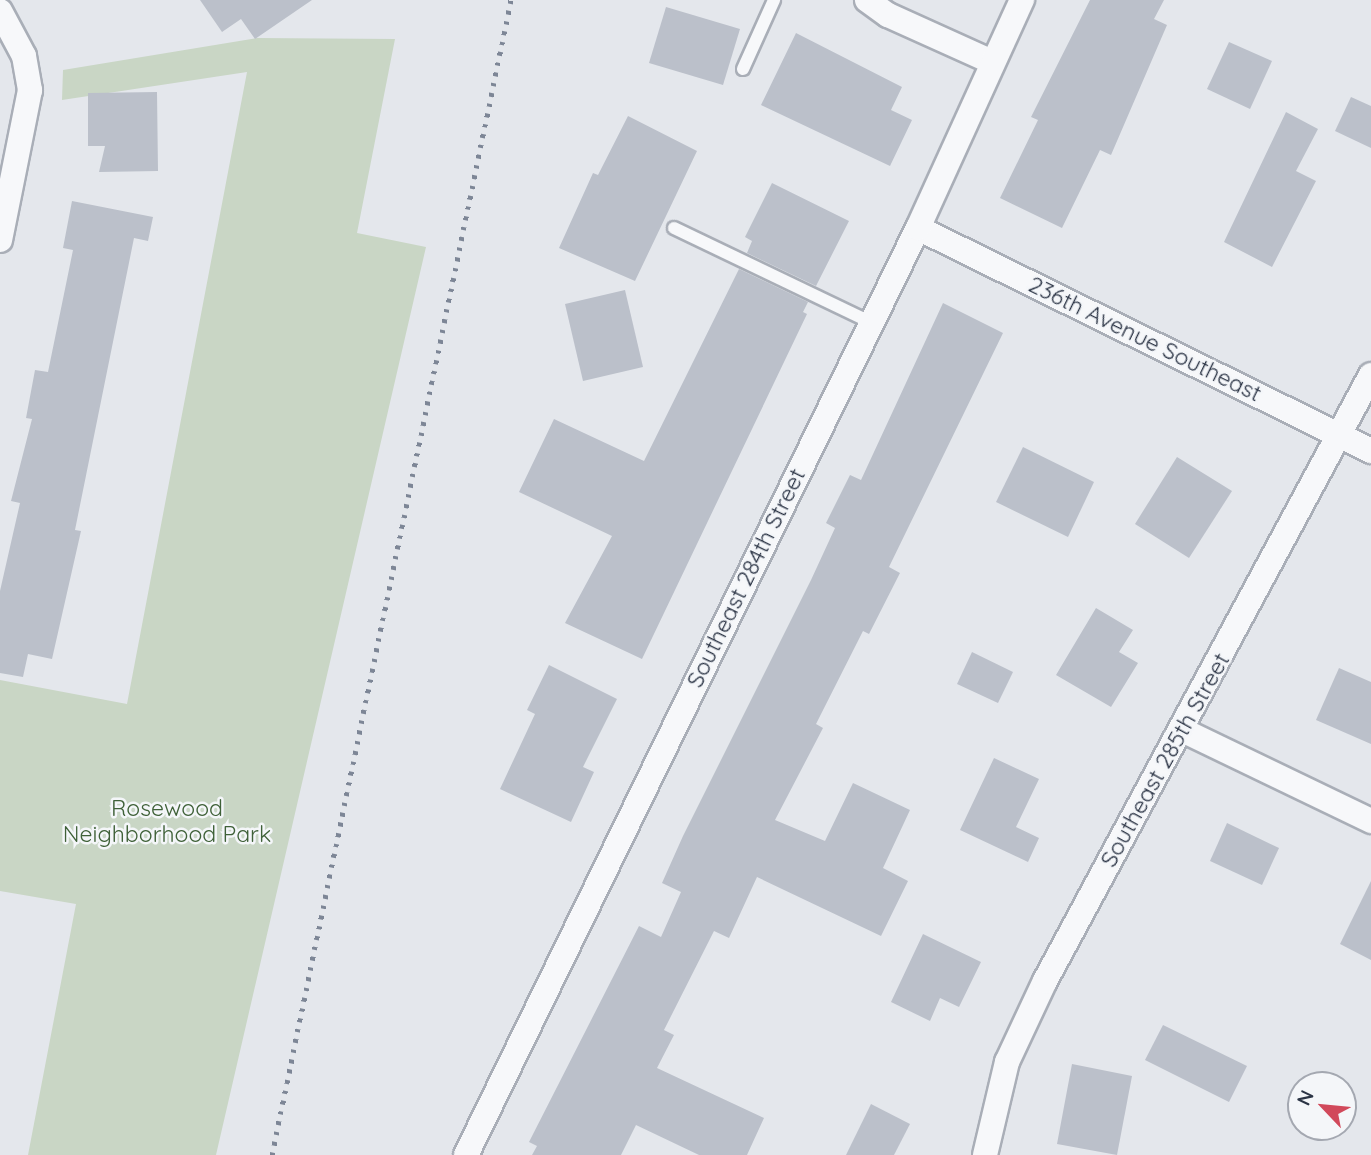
<!DOCTYPE html>
<html>
<head>
<meta charset="utf-8">
<style>
	body { margin:0 }
	#map { position:relative; width:1371px; height:1155px; overflow:hidden; background:#e4e7ec; font-family:Quicksand,sans-serif }
	div>[style] { position:absolute }
	.green>* { inset:0; background:#c9d6c5 }
	.building>* { inset:0; background:#bbc0ca }
	.roads { filter:drop-shadow(2px 0 #a9aeb7) drop-shadow(-2px 0 #a9aeb7) drop-shadow(0 2px #a9aeb7) drop-shadow(0 -2px #a9aeb7) }
	.service>* { height:12px; margin:-6px; padding:0 6px; transform-origin:6px; border-radius:6px; background:#f7f8fa }
	.minor>* { height:24px; margin:-12px; padding:0 12px; transform-origin:12px; border-radius:12px; background:#f7f8fa }
	.rail>* { height:5px; margin-top:-2.5px; transform-origin:0; background:repeating-linear-gradient(90deg,#7d8696 0 3.5px,transparent 0 10.5px) }
	span { translate:-50% -50%; white-space:nowrap; text-align:center; line-height:1.15; -webkit-text-stroke:5px #f4f6f9; paint-order:stroke }
	.street-label { font-size:23px; color:#2b3445 }
	.park-label { font-size:23px; color:#3f6138 }
	.north { position:absolute; left:1287px; top:1071px; width:70px; height:70px; box-sizing:border-box; background:#f4f6f9; border:2px solid #a4a8b1; border-radius:50%; rotate:296deg; font-size:19px; font-weight:700; line-height:28px; text-align:center; color:#2b3445 }
	.north::after { content:''; display:block; margin:auto; width:24px; height:32px; background:#d1495b; clip-path:polygon(50% 0,100% 100%,50% 72%,0 100%) }
</style>
</head>
<body>
<div id="map">
	<div class="green">
		<i style="clip-path:polygon(257px 38px,395px 39px,357px 233px,426px 247px,216px 1155px,28px 1155px,76px 904px,0 891px,0 680px,127px 704px,247px 72px,62px 100px,63px 70px)"></i>
	</div>
	<div class="building">
		<i style="clip-path:polygon(200px 0,312px 0,255px 39px,241px 19px,222px 32px)"></i>
		<i style="clip-path:polygon(1090px 0,1164px 0,1154px 19px,1167px 25px,1111px 155px,1100px 150px,1062px 228px,1000px 198px,1038px 120px,1031px 117px)"></i>
		<i style="clip-path:polygon(666px 7px,740px 29px,723px 85px,649px 63px)"></i>
		<i style="clip-path:polygon(796px 33px,902px 87px,891px 110px,912px 120px,890px 166px,761px 105px)"></i>
		<i style="clip-path:polygon(1229px 42px,1272px 61px,1250px 109px,1207px 89px)"></i>
		<i style="clip-path:polygon(157px 92px,158px 171px,99px 172px,105px 146px,88px 146px,88px 93px)"></i>
		<i style="clip-path:polygon(1351px 97px,1371px 106px,1371px 148px,1335px 131px)"></i>
		<i style="clip-path:polygon(1286px 112px,1318px 129px,1296px 171px,1316px 181px,1272px 267px,1224px 242px)"></i>
		<i style="clip-path:polygon(628px 116px,697px 151px,635px 281px,559px 248px,593px 173px,598px 175px)"></i>
		<i style="clip-path:polygon(772px 183px,849px 221px,816px 286px,747px 253px,752px 241px,745px 237px)"></i>
		<i style="clip-path:polygon(72px 201px,153px 217px,148px 241px,134px 238px,75px 530px,81px 531px,52px 659px,28px 654px,23px 677px,0 673px,0 591px,20px 503px,11px 501px,32px 419px,26px 418px,35px 370px,48px 372px,73px 250px,63px 248px)"></i>
		<i style="clip-path:polygon(739px 269px,808px 302px,803px 312px,807px 314px,642px 659px,565px 623px,612px 536px,519px 492px,554px 419px,644px 461px)"></i>
		<i style="clip-path:polygon(625px 290px,643px 367px,583px 381px,565px 304px)"></i>
		<i style="clip-path:polygon(943px 303px,1003px 333px,889px 567px,900px 573px,869px 634px,863px 631px,816px 724px,823px 728px,775px 820px,825px 841px,853px 783px,910px 810px,883px 868px,908px 881px,881px 936px,757px 877px,729px 938px,714px 931px,664px 1030px,674px 1035px,657px 1068px,764px 1118px,747px 1155px,699px 1155px,636px 1125px,621px 1155px,532px 1155px,537px 1146px,529px 1142px,639px 926px,661px 937px,681px 892px,662px 883px,683px 836px,811px 580px,835px 528px,826px 523px,850px 475px,861px 480px)"></i>
		<i style="clip-path:polygon(1023px 447px,1094px 482px,1068px 537px,996px 502px)"></i>
		<i style="clip-path:polygon(1177px 457px,1232px 491px,1189px 558px,1135px 524px)"></i>
		<i style="clip-path:polygon(1096px 608px,1133px 630px,1119px 652px,1138px 663px,1111px 707px,1056px 675px)"></i>
		<i style="clip-path:polygon(972px 652px,1013px 672px,998px 703px,957px 684px)"></i>
		<i style="clip-path:polygon(549px 665px,617px 699px,583px 767px,594px 772px,571px 822px,500px 789px,535px 714px,527px 710px)"></i>
		<i style="clip-path:polygon(1339px 668px,1371px 682px,1371px 744px,1316px 720px)"></i>
		<i style="clip-path:polygon(994px 758px,1039px 779px,1016px 827px,1039px 838px,1028px 862px,960px 830px)"></i>
		<i style="clip-path:polygon(1227px 823px,1279px 848px,1262px 885px,1210px 861px)"></i>
		<i style="clip-path:polygon(1371px 881px,1371px 960px,1340px 944px)"></i>
		<i style="clip-path:polygon(923px 934px,981px 962px,959px 1007px,940px 998px,930px 1021px,891px 1002px)"></i>
		<i style="clip-path:polygon(1163px 1025px,1247px 1066px,1229px 1102px,1145px 1060px)"></i>
		<i style="clip-path:polygon(1072px 1064px,1132px 1076px,1117px 1155px,1057px 1144px)"></i>
		<i style="clip-path:polygon(871px 1104px,910px 1124px,894px 1155px,846px 1155px)"></i>
	</div>
	<div class="roads">
		<div class="service">
			<i style="left:743px;top:69px;width:76px;rotate:-65.8deg"></i>
			<i style="left:674px;top:228px;width:217px;rotate:25.6deg"></i>
		</div>
		<div class="minor">
			<i style="left:867px;top:0;width:26px;rotate:36deg"></i>
			<i style="left:888px;top:15px;width:114px;rotate:24.3deg"></i>
			<i style="left:0;top:11px;width:51px;rotate:61.9deg"></i>
			<i style="left:24px;top:56px;width:35px;rotate:80deg"></i>
			<i style="left:30px;top:90px;width:153px;rotate:101.3deg"></i>
			<i style="left:918px;top:228px;width:505px;rotate:26.21deg"></i>
			<i style="left:1182px;top:730px;width:210px;rotate:25.7deg"></i>
			<i style="left:466px;top:1155px;width:1031px;rotate:-64.01deg"></i>
			<i style="left:918px;top:228px;width:251px;rotate:-65.5deg"></i>
			<i style="left:985px;top:1155px;width:96px;rotate:-76.7deg"></i>
			<i style="left:1007px;top:1062px;width:89px;rotate:-64.9deg"></i>
			<i style="left:1045px;top:981px;width:688px;rotate:-61.72deg"></i>
		</div>
	</div>
	<div class="rail">
		<i style="left:272px;top:1155px;width:1179px;rotate:-78.31deg"></i>
	</div>
	<div class="street-label">
		<span style="left:1145px;top:339px;rotate:26deg">236th Avenue Southeast</span>
		<span style="left:746px;top:578px;rotate:-64deg">Southeast 284th Street</span>
		<span style="left:1165px;top:760px;rotate:-61deg">Southeast 285th Street</span>
	</div>
	<div class="park-label">
		<span style="left:167px;top:821px">Rosewood<br>Neighborhood Park</span>
	</div>
	<div class="north">N</div>
</div>
</body>
</html>
